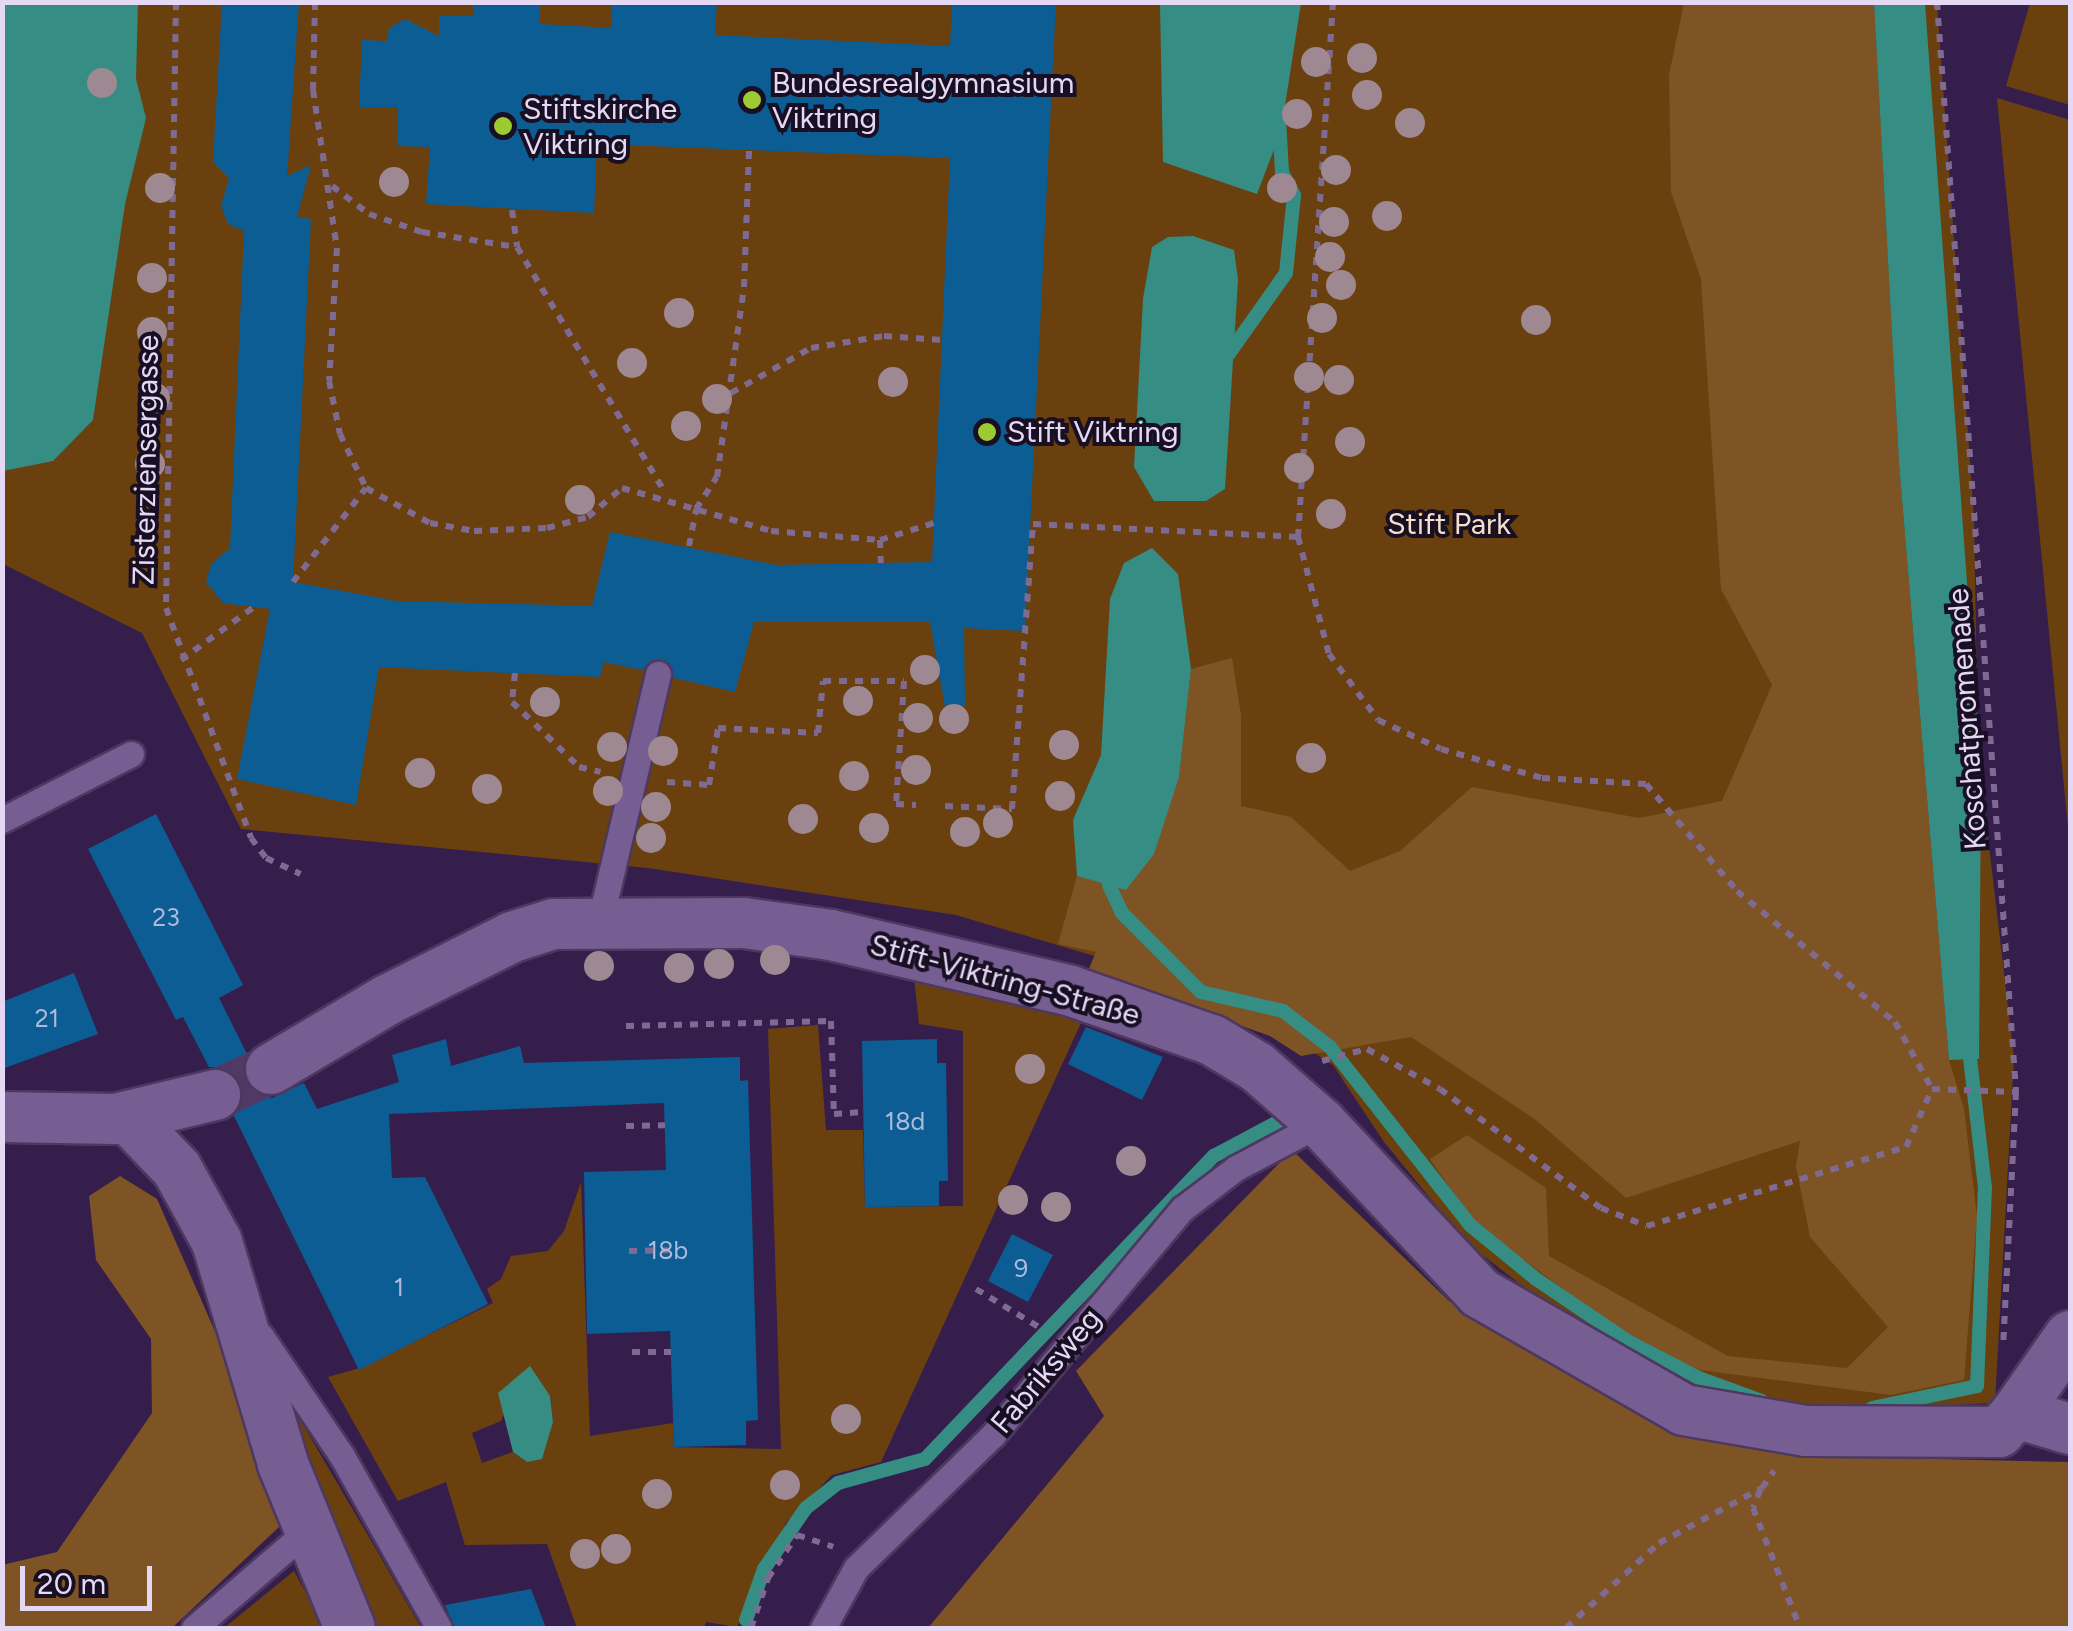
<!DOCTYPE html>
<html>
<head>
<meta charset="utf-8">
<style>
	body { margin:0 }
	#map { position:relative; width:2073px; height:1631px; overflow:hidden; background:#361e4c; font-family:Figtree,sans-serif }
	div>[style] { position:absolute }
	.green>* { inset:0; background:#6a400f }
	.forest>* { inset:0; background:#7f5425 }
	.water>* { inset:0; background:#358d84 }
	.stream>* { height:14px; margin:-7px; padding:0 7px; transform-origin:7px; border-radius:7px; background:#358d84 }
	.building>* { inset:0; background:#0c5d93 }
	.street-tunnel>* { height:50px; margin-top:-25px; transform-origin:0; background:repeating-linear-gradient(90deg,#503a65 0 50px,transparent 0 75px) }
	.path>* { height:6px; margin-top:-3px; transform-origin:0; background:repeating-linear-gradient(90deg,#7f6b92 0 8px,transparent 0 16px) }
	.roads { filter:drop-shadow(2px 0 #4d3860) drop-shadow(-2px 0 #4d3860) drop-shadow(0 2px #4d3860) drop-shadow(0 -2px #4d3860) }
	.lane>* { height:25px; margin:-12.5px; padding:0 12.5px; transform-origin:12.5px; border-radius:12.5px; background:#775e92 }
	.street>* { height:50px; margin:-25px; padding:0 25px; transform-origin:25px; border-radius:25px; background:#775e92 }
	.trees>* { width:30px; height:30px; margin:-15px; border-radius:50%; background:#9e8892 }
	.dots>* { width:28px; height:28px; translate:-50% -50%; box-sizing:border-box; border:5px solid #190f23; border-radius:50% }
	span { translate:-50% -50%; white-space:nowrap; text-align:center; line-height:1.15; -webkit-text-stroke:8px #190f23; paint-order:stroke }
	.number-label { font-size:25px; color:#afb9dc }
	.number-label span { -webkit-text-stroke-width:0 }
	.poi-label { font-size:30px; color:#e5d8f5 }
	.left { translate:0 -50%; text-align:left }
	.street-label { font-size:30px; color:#e5d8f5 }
	.park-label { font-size:30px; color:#f3dfcb }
	.frame { position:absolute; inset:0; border:5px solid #e5d8f5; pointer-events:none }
	.scale { position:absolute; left:20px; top:1566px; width:132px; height:45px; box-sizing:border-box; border:5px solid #e5d8f5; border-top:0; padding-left:12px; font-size:30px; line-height:35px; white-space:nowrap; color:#e5d8f5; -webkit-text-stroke:8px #190f23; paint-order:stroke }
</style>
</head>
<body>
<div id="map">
	<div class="green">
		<i style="clip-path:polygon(2px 3px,1937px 3px,1974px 517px,1978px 753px,2014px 1057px,1995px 1403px,1881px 1408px,1728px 1399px,1591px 1339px,1467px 1243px,1384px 1142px,1333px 1065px,1225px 995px,956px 915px,648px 868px,241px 829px,142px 633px,3px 564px)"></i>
		<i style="clip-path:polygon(2030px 3px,2070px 3px,2070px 105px,2006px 86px)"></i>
		<i style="clip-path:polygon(1997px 98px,2070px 120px,2070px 848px)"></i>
		<i style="clip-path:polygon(evenodd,914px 977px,1085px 1014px,881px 1462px,832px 1475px,786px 1523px,737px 1627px,706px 1622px,704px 1628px,577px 1628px,547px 1544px,465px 1545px,446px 1482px,398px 1501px,328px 1377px,360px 1368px,493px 1303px,487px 1289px,501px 1279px,511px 1256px,548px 1251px,564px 1231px,581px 1182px,590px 1436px,673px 1423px,674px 1447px,781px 1449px,768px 1029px,818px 1025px,826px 1130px,863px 1130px,865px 1207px,963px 1206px,963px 1031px,919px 1024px,914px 977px,532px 1374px,550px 1396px,553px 1422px,527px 1462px,513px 1452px,482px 1463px,472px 1433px,501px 1421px,518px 1379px,532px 1374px)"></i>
		<i style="clip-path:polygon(299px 1418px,376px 1549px,421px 1628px,374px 1628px,290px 1419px)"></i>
		<i style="clip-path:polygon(294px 1571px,325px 1628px,224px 1628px)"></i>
	</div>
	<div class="forest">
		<i style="clip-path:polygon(1684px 3px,1874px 3px,1899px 463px,1949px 1060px,1964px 1109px,1977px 1216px,1964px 1380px,1891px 1395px,1700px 1370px,1628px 1337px,1474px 1223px,1430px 1159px,1467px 1135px,1546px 1188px,1549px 1256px,1728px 1356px,1847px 1368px,1888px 1327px,1810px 1237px,1796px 1166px,1800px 1141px,1626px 1198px,1536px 1120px,1411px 1037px,1301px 1056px,1270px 1036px,1088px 971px,1096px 952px,1058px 944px,1077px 876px,1126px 889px,1179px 777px,1191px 669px,1232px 658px,1241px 715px,1241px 806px,1291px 817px,1350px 871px,1400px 851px,1472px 787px,1639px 818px,1722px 801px,1772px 685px,1721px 589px,1701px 279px,1671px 192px,1669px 75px)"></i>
		<i style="clip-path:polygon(1292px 1150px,1449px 1301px,1671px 1424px,1805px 1456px,2070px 1462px,2070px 1628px,928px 1628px,1104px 1416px,1076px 1371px)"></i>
		<i style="clip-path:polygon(120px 1176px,157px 1199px,235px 1377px,279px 1527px,172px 1628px,3px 1628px,2px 1565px,57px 1552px,152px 1413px,151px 1339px,96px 1260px,89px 1196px)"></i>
	</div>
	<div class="water">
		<i style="clip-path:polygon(3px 2px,138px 3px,136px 79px,146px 118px,125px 204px,93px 420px,53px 461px,3px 471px)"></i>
		<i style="clip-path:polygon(1160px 3px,1301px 3px,1281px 131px,1257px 194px,1163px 162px)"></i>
		<i style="clip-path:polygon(1874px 3px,1925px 3px,1981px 776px,1979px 1059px,1949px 1060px,1899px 463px)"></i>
		<i style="clip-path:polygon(1193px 236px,1234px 250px,1238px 280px,1225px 489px,1206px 501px,1154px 501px,1134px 467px,1143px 299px,1152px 247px,1168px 237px)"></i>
		<i style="clip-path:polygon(1152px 548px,1178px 574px,1191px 669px,1179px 777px,1154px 854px,1126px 890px,1077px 876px,1073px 820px,1101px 755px,1110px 599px,1124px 563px)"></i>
		<i style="clip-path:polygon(530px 1366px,550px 1396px,553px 1422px,542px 1459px,527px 1462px,513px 1452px,498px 1393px)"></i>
	</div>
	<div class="stream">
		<i style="left:1228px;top:355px;width:100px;rotate:-54.7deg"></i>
		<i style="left:1286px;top:273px;width:78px;rotate:-84.1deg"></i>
		<i style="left:1294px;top:195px;width:26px;rotate:-118deg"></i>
		<i style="left:1282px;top:172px;width:54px;rotate:-93.2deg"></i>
		<i style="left:1109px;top:885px;width:31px;rotate:65deg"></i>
		<i style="left:1122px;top:913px;width:112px;rotate:45deg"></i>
		<i style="left:1201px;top:992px;width:84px;rotate:13deg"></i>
		<i style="left:1283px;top:1011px;width:59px;rotate:37.5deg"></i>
		<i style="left:1330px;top:1047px;width:226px;rotate:51.8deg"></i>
		<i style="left:1470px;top:1225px;width:85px;rotate:39.3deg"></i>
		<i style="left:1536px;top:1279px;width:112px;rotate:34.1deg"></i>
		<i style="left:1629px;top:1342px;width:79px;rotate:27.2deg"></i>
		<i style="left:1699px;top:1378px;width:67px;rotate:20.1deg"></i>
		<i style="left:1872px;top:1408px;width:107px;rotate:-11.8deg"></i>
		<i style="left:1977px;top:1386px;width:198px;rotate:-87.7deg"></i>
		<i style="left:1985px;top:1188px;width:148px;rotate:-96.6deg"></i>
		<i style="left:746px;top:1620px;width:54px;rotate:-70.6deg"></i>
		<i style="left:764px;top:1569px;width:74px;rotate:-55.5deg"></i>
		<i style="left:806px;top:1508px;width:41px;rotate:-38deg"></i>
		<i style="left:838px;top:1483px;width:90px;rotate:-15.4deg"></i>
		<i style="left:925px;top:1459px;width:419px;rotate:-46.4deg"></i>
		<i style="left:1214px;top:1156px;width:78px;rotate:-28.2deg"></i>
	</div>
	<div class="building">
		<i style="clip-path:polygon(222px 2px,299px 2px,287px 176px,311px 165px,297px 217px,311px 219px,293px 582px,397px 601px,592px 606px,610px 532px,777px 565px,932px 562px,950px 158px,597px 144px,594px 213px,426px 204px,430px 147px,397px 146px,398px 107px,359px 107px,362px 40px,387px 41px,389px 28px,405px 19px,439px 36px,439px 15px,473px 16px,474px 2px,540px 2px,540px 24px,611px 28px,612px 2px,717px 2px,715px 35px,950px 46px,952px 2px,1056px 2px,1025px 631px,964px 628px,965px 705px,945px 707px,930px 622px,754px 622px,735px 692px,674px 678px,661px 658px,642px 670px,604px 662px,600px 677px,379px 667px,356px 805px,237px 779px,270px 609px,223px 603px,206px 582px,211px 564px,230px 548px,244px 231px,228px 224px,221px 206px,229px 178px,213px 162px)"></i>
		<i style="clip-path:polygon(156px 814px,243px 985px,219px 998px,247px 1054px,246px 1083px,258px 1094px,272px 1098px,304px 1083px,317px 1109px,399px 1082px,392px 1055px,446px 1039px,451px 1066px,520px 1046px,524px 1063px,740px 1057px,740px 1081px,748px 1080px,758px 1420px,746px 1421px,746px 1445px,674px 1447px,670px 1331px,587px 1334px,584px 1172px,666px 1170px,664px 1103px,389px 1114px,392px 1178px,425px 1177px,488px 1304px,359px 1370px,234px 1116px,243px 1087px,224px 1068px,209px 1067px,183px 1017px,176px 1020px,88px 849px)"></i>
		<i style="clip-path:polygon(74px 973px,98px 1034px,2px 1069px,2px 1002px)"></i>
		<i style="clip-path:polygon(1086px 1027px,1163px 1057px,1142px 1100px,1068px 1064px)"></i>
		<i style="clip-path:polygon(937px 1039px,937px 1063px,946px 1063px,948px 1181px,939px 1181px,939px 1206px,865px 1207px,862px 1041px)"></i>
		<i style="clip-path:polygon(1012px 1234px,1053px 1255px,1028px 1302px,988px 1281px)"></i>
		<i style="clip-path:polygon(531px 1589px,546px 1628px,455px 1628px,445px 1605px)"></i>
	</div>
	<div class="street-tunnel">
		<i style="left:215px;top:1095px;width:62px;rotate:-24.9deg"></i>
	</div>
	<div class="path">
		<i style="left:176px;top:2px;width:606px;rotate:90.95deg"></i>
		<i style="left:166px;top:608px;width:245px;rotate:69.7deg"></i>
		<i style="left:251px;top:838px;width:25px;rotate:53deg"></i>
		<i style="left:266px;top:858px;width:38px;rotate:25deg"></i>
		<i style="left:315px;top:2px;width:88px;rotate:91.3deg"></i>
		<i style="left:313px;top:90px;width:160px;rotate:81.4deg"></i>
		<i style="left:337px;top:248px;width:133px;rotate:93.4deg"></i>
		<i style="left:329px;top:381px;width:54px;rotate:78.3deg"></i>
		<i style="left:340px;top:434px;width:60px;rotate:64.3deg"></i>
		<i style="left:366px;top:488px;width:73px;rotate:28.7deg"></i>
		<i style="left:430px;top:523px;width:45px;rotate:10.3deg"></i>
		<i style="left:474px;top:531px;width:73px;rotate:-2.4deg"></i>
		<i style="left:547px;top:528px;width:42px;rotate:-15deg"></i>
		<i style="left:588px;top:517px;width:45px;rotate:-40.5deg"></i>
		<i style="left:622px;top:488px;width:155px;rotate:16.1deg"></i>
		<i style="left:771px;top:531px;width:109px;rotate:4.7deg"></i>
		<i style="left:880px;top:540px;width:23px;rotate:88deg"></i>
		<i style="left:1333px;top:2px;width:536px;rotate:93.74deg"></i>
		<i style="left:1298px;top:537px;width:121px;rotate:75.2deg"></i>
		<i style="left:1329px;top:654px;width:82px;rotate:53.4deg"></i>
		<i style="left:1378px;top:720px;width:69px;rotate:24.7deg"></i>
		<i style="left:1441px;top:749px;width:105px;rotate:16deg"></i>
		<i style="left:1542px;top:778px;width:104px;rotate:3.3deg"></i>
		<i style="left:1646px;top:784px;width:140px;rotate:49.6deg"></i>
		<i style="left:1737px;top:891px;width:205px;rotate:39.7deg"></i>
		<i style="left:1895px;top:1022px;width:77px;rotate:61.1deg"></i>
		<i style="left:1932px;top:1089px;width:84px;rotate:2deg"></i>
		<i style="left:1937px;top:2px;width:1093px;rotate:85.85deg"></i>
		<i style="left:2016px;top:1092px;width:256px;rotate:92.9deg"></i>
		<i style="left:332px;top:186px;width:46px;rotate:37.1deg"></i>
		<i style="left:369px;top:214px;width:56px;rotate:18.8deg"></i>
		<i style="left:422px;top:232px;width:96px;rotate:9deg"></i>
		<i style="left:512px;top:210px;width:37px;rotate:82deg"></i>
		<i style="left:517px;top:247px;width:288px;rotate:58.9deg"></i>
		<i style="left:731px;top:393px;width:92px;rotate:-29.4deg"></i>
		<i style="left:811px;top:348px;width:74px;rotate:-9.3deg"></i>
		<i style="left:884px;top:336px;width:58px;rotate:3.9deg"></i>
		<i style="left:880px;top:540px;width:57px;rotate:-17.5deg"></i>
		<i style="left:689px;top:546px;width:38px;rotate:-79deg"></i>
		<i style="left:696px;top:509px;width:38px;rotate:-57deg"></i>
		<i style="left:717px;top:477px;width:192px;rotate:-81.9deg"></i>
		<i style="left:744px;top:287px;width:139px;rotate:-87.9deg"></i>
		<i style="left:293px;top:582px;width:119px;rotate:-52.2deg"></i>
		<i style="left:181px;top:660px;width:90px;rotate:-36deg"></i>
		<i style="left:515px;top:673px;width:29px;rotate:96deg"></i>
		<i style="left:512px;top:702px;width:93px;rotate:44.1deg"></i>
		<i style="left:579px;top:767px;width:22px;rotate:13deg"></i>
		<i style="left:667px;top:782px;width:42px;rotate:4.1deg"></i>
		<i style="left:709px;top:785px;width:58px;rotate:-81deg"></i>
		<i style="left:718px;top:728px;width:100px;rotate:2.9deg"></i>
		<i style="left:818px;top:733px;width:52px;rotate:-84.5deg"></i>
		<i style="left:823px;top:681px;width:81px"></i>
		<i style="left:904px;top:681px;width:123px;rotate:93.7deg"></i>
		<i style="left:896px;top:804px;width:20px;rotate:3deg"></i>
		<i style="left:945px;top:806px;width:67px;rotate:2.6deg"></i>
		<i style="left:1012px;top:809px;width:286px;rotate:-85.8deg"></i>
		<i style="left:1033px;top:524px;width:265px;rotate:2.8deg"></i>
		<i style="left:626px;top:1026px;width:205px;rotate:-1.4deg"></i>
		<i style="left:831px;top:1021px;width:93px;rotate:88.2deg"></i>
		<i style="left:834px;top:1114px;width:29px;rotate:-4deg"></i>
		<i style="left:1322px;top:1061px;width:47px;rotate:-14.9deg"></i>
		<i style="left:1367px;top:1049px;width:83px;rotate:28.7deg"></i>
		<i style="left:1440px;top:1089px;width:200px;rotate:36.5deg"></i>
		<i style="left:1601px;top:1208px;width:49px;rotate:21.4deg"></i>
		<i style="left:1647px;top:1226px;width:271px;rotate:-17deg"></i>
		<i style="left:1906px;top:1147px;width:64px;rotate:-65.9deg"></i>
		<i style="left:626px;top:1126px;width:39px;rotate:-1deg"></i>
		<i style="left:629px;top:1251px;width:39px;rotate:-1deg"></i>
		<i style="left:976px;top:1289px;width:77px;rotate:31.2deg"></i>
		<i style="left:632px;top:1352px;width:39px"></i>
		<i style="left:1760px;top:1490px;width:19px;rotate:111deg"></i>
		<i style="left:1753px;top:1508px;width:129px;rotate:68.6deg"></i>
		<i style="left:751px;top:1628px;width:53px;rotate:-71.2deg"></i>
		<i style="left:768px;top:1578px;width:52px;rotate:-56deg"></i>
		<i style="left:797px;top:1535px;width:38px;rotate:18deg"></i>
		<i style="left:1566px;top:1628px;width:126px;rotate:-42.4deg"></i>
		<i style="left:1659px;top:1543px;width:117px;rotate:-28.1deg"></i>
		<i style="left:1762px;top:1488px;width:21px;rotate:-55deg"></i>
	</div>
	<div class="roads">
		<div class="lane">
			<i style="left:2px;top:820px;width:145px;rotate:-27.1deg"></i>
			<i style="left:600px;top:921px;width:254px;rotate:-76.8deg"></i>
			<i style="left:261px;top:1336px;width:145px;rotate:56deg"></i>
			<i style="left:342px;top:1456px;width:197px;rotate:60.6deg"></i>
			<i style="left:194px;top:1628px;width:150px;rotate:-40.7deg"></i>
			<i style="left:823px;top:1628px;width:68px;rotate:-61.2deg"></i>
			<i style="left:856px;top:1568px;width:191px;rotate:-44.2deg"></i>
			<i style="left:993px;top:1435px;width:295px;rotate:-50.1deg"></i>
			<i style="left:1182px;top:1209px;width:68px;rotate:-37.2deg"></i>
			<i style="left:1236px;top:1168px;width:96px;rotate:-27.9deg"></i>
		</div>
		<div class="street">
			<i style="left:271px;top:1069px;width:135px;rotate:-30.7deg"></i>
			<i style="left:387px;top:1000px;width:140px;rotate:-26.7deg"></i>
			<i style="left:512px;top:937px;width:44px;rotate:-17.2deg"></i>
			<i style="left:554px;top:924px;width:190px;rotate:-0.3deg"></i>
			<i style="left:744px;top:923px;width:88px;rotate:7.9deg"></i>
			<i style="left:831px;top:935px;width:246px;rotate:13.1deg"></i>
			<i style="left:1071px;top:991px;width:149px;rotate:19.2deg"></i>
			<i style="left:1212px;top:1040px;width:52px;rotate:31deg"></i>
			<i style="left:1257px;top:1067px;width:85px;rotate:41.2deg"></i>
			<i style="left:1321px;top:1123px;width:233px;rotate:46.9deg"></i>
			<i style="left:1480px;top:1293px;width:235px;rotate:29.8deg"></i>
			<i style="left:1684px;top:1410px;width:123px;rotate:9.8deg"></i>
			<i style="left:1805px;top:1431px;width:194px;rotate:0.3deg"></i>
			<i style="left:1999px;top:1432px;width:25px;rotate:-48deg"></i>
			<i style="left:2016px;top:1413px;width:56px;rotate:16.5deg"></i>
			<i style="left:2px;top:1117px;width:113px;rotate:1deg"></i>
			<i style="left:115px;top:1119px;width:103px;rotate:-13.5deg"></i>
			<i style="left:127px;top:1117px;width:72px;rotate:46.1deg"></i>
			<i style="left:177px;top:1169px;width:83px;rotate:61.3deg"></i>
			<i style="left:217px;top:1242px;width:232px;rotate:73.4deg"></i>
			<i style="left:283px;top:1464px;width:177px;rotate:67.8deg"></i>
			<i style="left:2016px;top:1413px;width:94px;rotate:-55deg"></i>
		</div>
	</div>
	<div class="trees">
		<i style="left:1362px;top:58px"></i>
		<i style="left:1316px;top:62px"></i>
		<i style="left:102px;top:83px"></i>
		<i style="left:1367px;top:95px"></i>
		<i style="left:1297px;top:114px"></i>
		<i style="left:1410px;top:123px"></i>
		<i style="left:1336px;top:170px"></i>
		<i style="left:394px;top:182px"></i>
		<i style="left:160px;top:188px"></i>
		<i style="left:1282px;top:188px"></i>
		<i style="left:1387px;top:216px"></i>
		<i style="left:1334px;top:222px"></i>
		<i style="left:1330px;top:257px"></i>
		<i style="left:152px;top:278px"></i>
		<i style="left:1341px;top:285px"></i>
		<i style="left:679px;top:313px"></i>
		<i style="left:1322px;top:318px"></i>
		<i style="left:1536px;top:320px"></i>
		<i style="left:152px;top:332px"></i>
		<i style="left:632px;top:363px"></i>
		<i style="left:1309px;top:377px"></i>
		<i style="left:1339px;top:380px"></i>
		<i style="left:893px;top:382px"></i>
		<i style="left:155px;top:398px"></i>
		<i style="left:717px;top:399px"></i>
		<i style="left:686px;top:426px"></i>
		<i style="left:1350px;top:442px"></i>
		<i style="left:150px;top:464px"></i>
		<i style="left:1299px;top:468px"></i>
		<i style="left:580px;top:500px"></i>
		<i style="left:1331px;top:514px"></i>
		<i style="left:925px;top:670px"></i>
		<i style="left:858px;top:701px"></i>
		<i style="left:545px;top:702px"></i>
		<i style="left:918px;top:718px"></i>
		<i style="left:954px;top:719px"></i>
		<i style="left:1064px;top:745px"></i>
		<i style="left:612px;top:747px"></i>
		<i style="left:663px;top:751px"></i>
		<i style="left:1311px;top:758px"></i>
		<i style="left:916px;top:770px"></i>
		<i style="left:420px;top:773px"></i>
		<i style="left:854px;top:776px"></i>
		<i style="left:487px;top:789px"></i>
		<i style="left:608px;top:791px"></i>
		<i style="left:1060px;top:796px"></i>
		<i style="left:656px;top:807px"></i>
		<i style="left:803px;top:819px"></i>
		<i style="left:998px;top:823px"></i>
		<i style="left:874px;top:828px"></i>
		<i style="left:965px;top:832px"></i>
		<i style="left:651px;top:838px"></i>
		<i style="left:775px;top:960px"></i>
		<i style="left:719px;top:964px"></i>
		<i style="left:599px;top:966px"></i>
		<i style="left:679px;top:968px"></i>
		<i style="left:1030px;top:1069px"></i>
		<i style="left:1131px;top:1161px"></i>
		<i style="left:1013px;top:1200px"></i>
		<i style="left:1056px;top:1207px"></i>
		<i style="left:846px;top:1419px"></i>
		<i style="left:785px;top:1485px"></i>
		<i style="left:657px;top:1494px"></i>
		<i style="left:616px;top:1549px"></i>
		<i style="left:585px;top:1554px"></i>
	</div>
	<div class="dots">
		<i style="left:752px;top:100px;background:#9cca31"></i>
		<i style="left:503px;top:126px;background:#9cca31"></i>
		<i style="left:987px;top:432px;background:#9cca31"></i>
	</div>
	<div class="number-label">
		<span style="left:166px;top:917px">23</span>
		<span style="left:47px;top:1018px">21</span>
		<span style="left:905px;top:1121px">18d</span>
		<span style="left:668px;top:1250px">18b</span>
		<span style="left:1021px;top:1268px">9</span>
		<span style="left:399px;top:1287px">1</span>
	</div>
	<div class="poi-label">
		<span class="left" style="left:772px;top:100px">Bundesrealgymnasium<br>Viktring</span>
		<span class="left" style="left:523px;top:126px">Stiftskirche<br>Viktring</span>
		<span class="left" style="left:1007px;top:432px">Stift Viktring</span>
	</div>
	<div class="street-label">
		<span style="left:146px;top:460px;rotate:-89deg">Zisterziensergasse</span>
		<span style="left:1967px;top:719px;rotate:-94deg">Koschatpromenade</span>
		<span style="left:1005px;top:980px;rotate:15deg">Stift-Viktring-Straße</span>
		<span style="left:1046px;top:1371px;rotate:-50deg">Fabriksweg</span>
	</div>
	<div class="park-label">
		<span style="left:1449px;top:524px">Stift Park</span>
	</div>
	<div class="frame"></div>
	<div class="scale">20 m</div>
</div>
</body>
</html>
